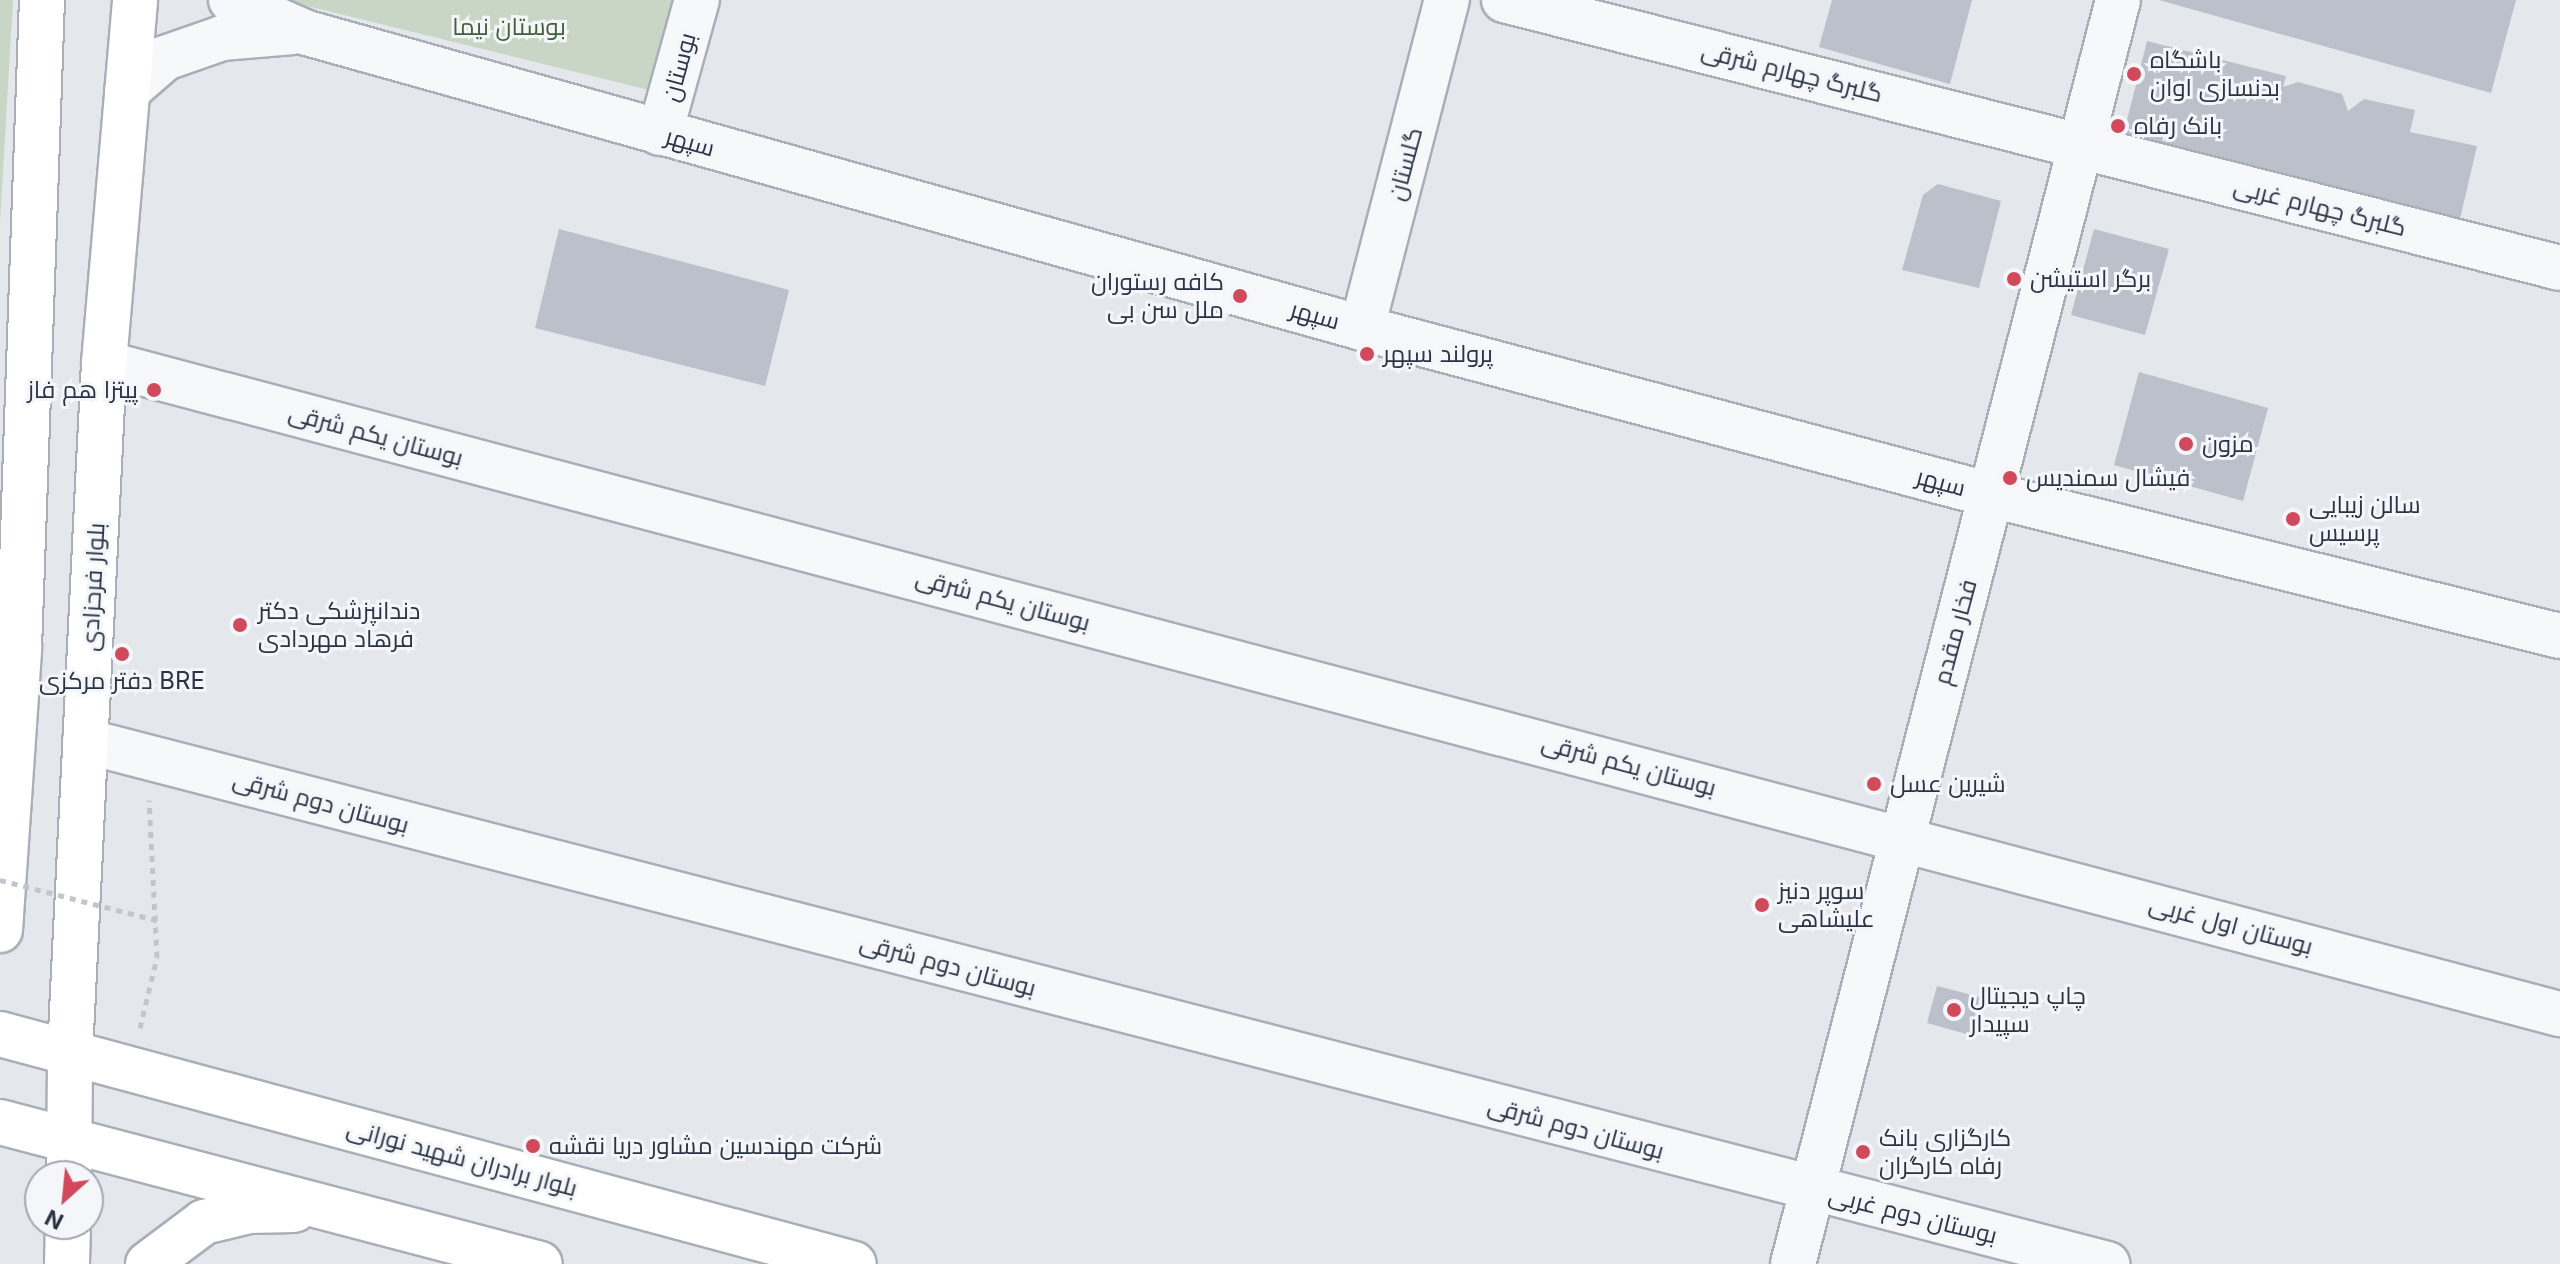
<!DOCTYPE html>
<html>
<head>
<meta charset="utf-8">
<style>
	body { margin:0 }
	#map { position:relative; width:2560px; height:1264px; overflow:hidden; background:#e4e7ec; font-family:Inter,Cairo,sans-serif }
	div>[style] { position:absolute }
	.green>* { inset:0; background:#c9d6c5 }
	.building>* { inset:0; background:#bbc0ca }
	.path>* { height:5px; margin-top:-2.5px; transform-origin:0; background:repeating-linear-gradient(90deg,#c2c5cb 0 6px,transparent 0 12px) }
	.roads { filter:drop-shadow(2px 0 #a9aeb7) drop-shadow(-2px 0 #a9aeb7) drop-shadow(0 2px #a9aeb7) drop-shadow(0 -2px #a9aeb7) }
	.minor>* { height:44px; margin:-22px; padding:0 22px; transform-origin:22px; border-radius:22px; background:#f7f8fa }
	.major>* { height:44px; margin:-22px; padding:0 22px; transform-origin:22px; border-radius:22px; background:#fff }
	.path-bridge>* { height:5px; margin-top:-2.5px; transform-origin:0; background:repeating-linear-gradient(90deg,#c2c5cb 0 6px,transparent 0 12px) }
	.dots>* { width:22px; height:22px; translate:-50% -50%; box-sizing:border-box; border:4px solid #f4f6f9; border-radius:50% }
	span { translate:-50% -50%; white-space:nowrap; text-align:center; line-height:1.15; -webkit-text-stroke:6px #f4f6f9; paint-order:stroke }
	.park-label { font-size:24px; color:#3f6138 }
	.poi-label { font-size:24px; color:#2b3445 }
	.left { translate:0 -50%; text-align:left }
	.right { translate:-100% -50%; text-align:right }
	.street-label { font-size:24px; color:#2b3445 }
	.north { position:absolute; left:24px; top:1160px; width:80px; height:80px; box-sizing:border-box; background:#f4f6f9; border:2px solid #a4a8b1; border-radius:50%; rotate:207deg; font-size:22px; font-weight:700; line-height:32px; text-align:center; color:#2b3445 }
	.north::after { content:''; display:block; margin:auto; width:28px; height:36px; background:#d1495b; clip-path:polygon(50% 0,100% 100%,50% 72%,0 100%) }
</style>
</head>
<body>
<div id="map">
	<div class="green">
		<i style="clip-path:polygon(0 0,13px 0,0 222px)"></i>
		<i style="clip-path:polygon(283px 0,676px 0,649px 90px)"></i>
	</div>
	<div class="building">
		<i style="clip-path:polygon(1832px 0,1972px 0,1950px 84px,1819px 47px)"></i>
		<i style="clip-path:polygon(2159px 0,2516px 0,2491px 93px)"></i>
		<i style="clip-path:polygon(2147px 41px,2286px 76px,2283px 87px,2298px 82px,2342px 94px,2348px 111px,2364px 99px,2415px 110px,2410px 132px,2477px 146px,2459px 223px,2124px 132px)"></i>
		<i style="clip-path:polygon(1938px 184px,2001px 201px,1979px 288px,1902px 270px,1923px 195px)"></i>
		<i style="clip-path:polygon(559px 229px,789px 290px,765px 386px,535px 328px)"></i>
		<i style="clip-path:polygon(2094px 229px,2169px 249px,2145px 335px,2071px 315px)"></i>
		<i style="clip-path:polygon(2139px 372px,2268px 408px,2243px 501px,2114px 465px)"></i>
		<i style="clip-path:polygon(1937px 986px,1980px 997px,1970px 1035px,1927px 1023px)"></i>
	</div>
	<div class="path">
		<i style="left:140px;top:1028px;width:73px;rotate:-76.5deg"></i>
		<i style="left:157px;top:957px;width:157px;rotate:-92.9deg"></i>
	</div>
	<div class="roads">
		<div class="minor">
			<i style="left:231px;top:0;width:83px;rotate:23.5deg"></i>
			<i style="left:307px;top:33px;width:1095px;rotate:15.62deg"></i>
			<i style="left:1362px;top:328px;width:651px;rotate:14.87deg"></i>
			<i style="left:1991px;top:495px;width:586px;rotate:13.92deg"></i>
			<i style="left:1504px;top:0;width:1089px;rotate:14.24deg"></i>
			<i style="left:127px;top:91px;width:50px;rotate:-41deg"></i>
			<i style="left:165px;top:58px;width:60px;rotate:-19.3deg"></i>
			<i style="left:222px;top:38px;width:71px;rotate:-4.8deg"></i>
			<i style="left:660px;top:133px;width:138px;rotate:-74.5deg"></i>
			<i style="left:1362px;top:328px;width:339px;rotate:-75.5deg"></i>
			<i style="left:104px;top:363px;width:2541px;rotate:14.85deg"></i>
			<i style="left:85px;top:741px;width:2089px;rotate:14.5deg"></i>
			<i style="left:1793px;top:1264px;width:1305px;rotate:-75.58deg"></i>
		</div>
		<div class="major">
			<i style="left:0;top:930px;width:283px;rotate:-86.1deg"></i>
			<i style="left:19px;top:648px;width:648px;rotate:-87.97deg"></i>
			<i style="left:0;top:1034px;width:884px;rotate:15.07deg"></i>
			<i style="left:0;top:1122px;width:558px;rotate:14.73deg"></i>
			<i style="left:69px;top:1176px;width:123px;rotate:-89.5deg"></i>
			<i style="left:70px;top:1053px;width:691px;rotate:-87.18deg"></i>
			<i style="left:104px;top:363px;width:364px;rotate:-85.1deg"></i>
			<i style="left:67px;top:1264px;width:40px;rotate:-88.6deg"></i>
			<i style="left:148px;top:1264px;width:70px;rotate:-36.9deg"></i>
			<i style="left:204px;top:1222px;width:46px;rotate:-13.7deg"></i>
			<i style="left:249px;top:1211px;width:45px;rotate:-1.3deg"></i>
		</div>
	</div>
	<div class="path-bridge">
		<i style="left:0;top:880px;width:165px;rotate:14.4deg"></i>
	</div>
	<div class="dots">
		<i style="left:2134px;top:74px;background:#d1495b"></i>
		<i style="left:2118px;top:126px;background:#d1495b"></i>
		<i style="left:2014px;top:279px;background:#d1495b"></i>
		<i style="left:1240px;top:296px;background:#d1495b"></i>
		<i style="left:1367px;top:354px;background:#d1495b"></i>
		<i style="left:154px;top:390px;background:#d1495b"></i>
		<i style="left:2186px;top:444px;background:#d1495b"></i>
		<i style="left:2010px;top:478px;background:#d1495b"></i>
		<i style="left:2293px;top:519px;background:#d1495b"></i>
		<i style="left:240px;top:625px;background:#d1495b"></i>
		<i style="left:122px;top:654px;background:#d1495b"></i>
		<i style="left:1874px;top:784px;background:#d1495b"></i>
		<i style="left:1762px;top:905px;background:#d1495b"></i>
		<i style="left:1954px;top:1010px;background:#d1495b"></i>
		<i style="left:533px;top:1146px;background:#d1495b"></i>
		<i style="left:1863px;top:1152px;background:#d1495b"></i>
	</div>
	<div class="park-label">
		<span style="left:509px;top:27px">بوستان نیما</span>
	</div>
	<div class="poi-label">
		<span class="left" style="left:2150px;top:74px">باشگاه<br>بدنسازی اوان</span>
		<span class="left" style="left:2134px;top:126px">بانک رفاه</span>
		<span class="left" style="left:2030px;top:279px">برگر استیشن</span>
		<span class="right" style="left:1224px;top:296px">کافه رستوران<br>ملل سن بی</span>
		<span class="left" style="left:1383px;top:354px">پرولند سپهر</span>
		<span class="right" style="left:138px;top:390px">پیتزا هم فاز</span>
		<span class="left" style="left:2202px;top:444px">مزون</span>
		<span class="left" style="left:2026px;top:478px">فیشال سمندیس</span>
		<span class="left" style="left:2309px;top:519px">سالن زیبایی<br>پرسیس</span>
		<span class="left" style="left:258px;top:625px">دندانپزشکی دکتر<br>فرهاد مهردادی</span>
		<span style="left:122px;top:681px">دفتر مرکزی BRE</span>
		<span class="left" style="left:1890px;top:784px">شیرین عسل</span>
		<span class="left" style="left:1778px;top:905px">سوپر دنيز<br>عليشاهى</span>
		<span class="left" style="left:1970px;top:1010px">چاپ دیجیتال<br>سپیدار</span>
		<span class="left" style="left:1879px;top:1152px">کارگزاری بانک<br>رفاه کارگران</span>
		<span class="left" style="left:549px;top:1146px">شرکت مهندسین مشاور دریا نقشه</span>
	</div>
	<div class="street-label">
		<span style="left:679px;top:67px;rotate:-75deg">بوستان</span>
		<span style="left:1792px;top:72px;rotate:14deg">گلبرگ چهارم شرقی</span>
		<span style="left:690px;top:142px;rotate:16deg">سپهر</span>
		<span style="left:1405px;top:164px;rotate:-75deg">گلستان</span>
		<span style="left:2320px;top:207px;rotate:14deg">گلبرگ چهارم غربی</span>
		<span style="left:1315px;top:315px;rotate:16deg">سپهر</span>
		<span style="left:376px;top:435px;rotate:15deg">بوستان یکم شرقی</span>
		<span style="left:1941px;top:482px;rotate:15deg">سپهر</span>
		<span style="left:93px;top:587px;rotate:-87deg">بلوار فرحزادی</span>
		<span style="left:1003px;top:600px;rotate:15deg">بوستان یکم شرقی</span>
		<span style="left:1955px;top:632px;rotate:-75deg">فخار مقدم</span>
		<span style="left:1629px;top:765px;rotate:15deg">بوستان یکم شرقی</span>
		<span style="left:321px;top:802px;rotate:15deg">بوستان دوم شرقی</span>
		<span style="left:2231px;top:925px;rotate:15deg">بوستان اول غربی</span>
		<span style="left:948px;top:965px;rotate:15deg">بوستان دوم شرقی</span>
		<span style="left:1576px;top:1128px;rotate:15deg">بوستان دوم شرقی</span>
		<span style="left:462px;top:1158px;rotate:15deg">بلوار برادران شهید نورانی</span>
		<span style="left:1913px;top:1215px;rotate:14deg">بوستان دوم غربی</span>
	</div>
	<div class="north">N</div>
</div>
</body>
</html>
